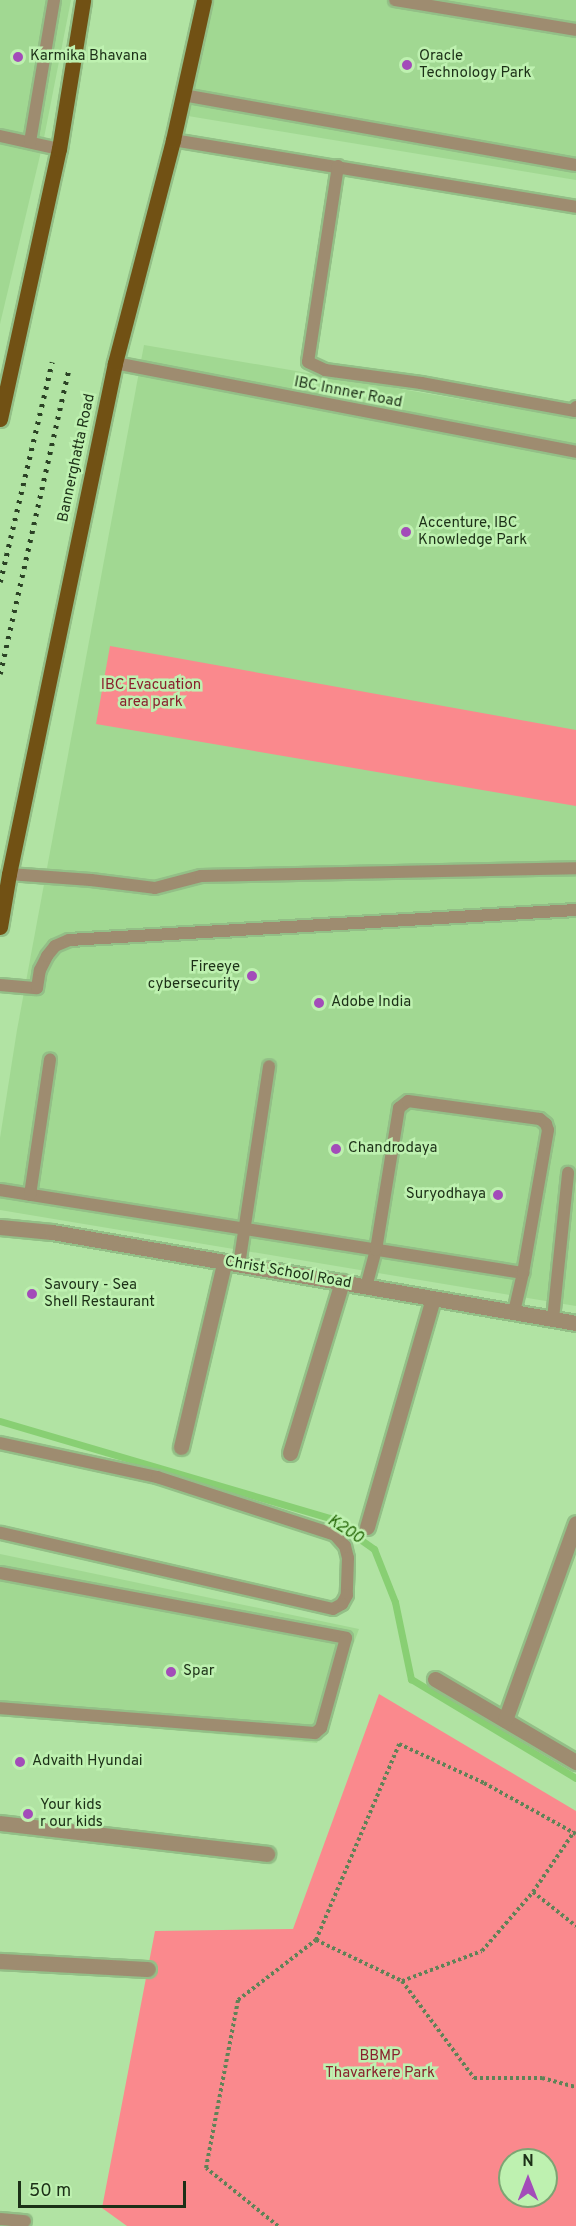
<!DOCTYPE html>
<html>
<head>
<meta charset="utf-8">
<style>
	body { margin:0 }
	#map { position:relative; width:576px; height:2226px; overflow:hidden; background:#b1e3a3; font-family:Overpass,sans-serif }
	div>[style] { position:absolute }
	.built>* { inset:0; background:#a1d892 }
	.green>* { inset:0; background:#fa898d }
	.stream>* { height:7px; margin:-3.5px; padding:0 3.5px; transform-origin:3.5px; border-radius:3.5px; background:#88cf73 }
	.path>* { height:4px; margin-top:-2px; transform-origin:0; background:repeating-linear-gradient(90deg,#608257 0 3px,transparent 0 6px) }
	.roads { filter:drop-shadow(2px 0 #93bf87) drop-shadow(-2px 0 #93bf87) drop-shadow(0 2px #93bf87) drop-shadow(0 -2px #93bf87) }
	.service>* { height:12px; margin:-6px; padding:0 6px; transform-origin:6px; border-radius:6px; background:#9e8c70 }
	.minor>* { height:15px; margin:-7.5px; padding:0 7.5px; transform-origin:7.5px; border-radius:7.5px; background:#9e8c70 }
	.tertiary>* { height:15px; margin:-7.5px; padding:0 7.5px; transform-origin:7.5px; border-radius:7.5px; background:#9e8c70 }
	.primary>* { height:15px; margin:-7.5px; padding:0 7.5px; transform-origin:7.5px; border-radius:7.5px; background:#715114 }
	.rail>* { height:4.5px; margin-top:-2.25px; transform-origin:0; background:repeating-linear-gradient(90deg,#2b4225 0 3px,transparent 0 9px) }
	.dots>* { width:16px; height:16px; translate:-50% -50%; box-sizing:border-box; border:3px solid #bef1b0; border-radius:50% }
	span { translate:-50% -50%; white-space:nowrap; text-align:center; line-height:1.15; -webkit-text-stroke:5px #bef1b0; paint-order:stroke }
	.poi-label { font-size:15px; color:#1c3017 }
	.left { translate:0 -50%; text-align:left }
	.right { translate:-100% -50%; text-align:right }
	.street-label { font-size:15px; color:#1c3017 }
	.park-label { font-size:15px; color:#89212d }
	.water-label { font-size:16px; color:#246606; font-style:italic }
	.north { position:absolute; left:498px; top:2148px; width:60px; height:60px; box-sizing:border-box; background:#bef1b0; border:2px solid #7da473; border-radius:50%; rotate:0deg; font-size:16px; font-weight:700; line-height:24px; text-align:center; color:#1c3017 }
	.north::after { content:''; display:block; margin:auto; width:21px; height:27px; background:#a34cb9; clip-path:polygon(50% 0,100% 100%,50% 72%,0 100%) }
	.scale { position:absolute; left:18px; top:2181px; width:168px; height:27px; box-sizing:border-box; border:3px solid #1c3017; border-top:0; padding-left:8px; font-size:18px; line-height:21px; white-space:nowrap; color:#1c3017; -webkit-text-stroke:4px #bef1b0; paint-order:stroke }
</style>
</head>
<body>
<div id="map">
	<div class="built">
		<i style="clip-path:polygon(0 0,71px 0,43px 143px,0 324px)"></i>
		<i style="clip-path:polygon(210px 0,576px 0,576px 180px,188px 116px)"></i>
		<i style="clip-path:polygon(144px 345px,576px 419px,576px 1306px,0 1210px,0 1138px,17px 1030px)"></i>
		<i style="clip-path:polygon(0 1554px,359px 1629px,317px 1743px,0 1715px)"></i>
	</div>
	<div class="green">
		<i style="clip-path:polygon(110px 646px,576px 730px,576px 806px,96px 724px)"></i>
		<i style="clip-path:polygon(evenodd,379px 1694px,576px 1811px,576px 2226px,127px 2226px,102px 2208px,155px 1931px,293px 1929px,379px 1694px,510px 2160px,546px 2160px,546px 2196px,510px 2196px,510px 2160px)"></i>
	</div>
	<div class="stream">
		<i style="left:0;top:1421px;width:344px;rotate:16.4deg"></i>
		<i style="left:330px;top:1518px;width:54px;rotate:35.2deg"></i>
		<i style="left:374px;top:1549px;width:57px;rotate:68.4deg"></i>
		<i style="left:395px;top:1602px;width:79px;rotate:78.3deg"></i>
		<i style="left:411px;top:1679px;width:192px;rotate:31deg"></i>
	</div>
	<div class="path">
		<i style="left:533px;top:1892px;width:55px;rotate:38.3deg"></i>
		<i style="left:316px;top:1940px;width:95px;rotate:25.5deg"></i>
		<i style="left:402px;top:1981px;width:85px;rotate:-20.6deg"></i>
		<i style="left:482px;top:1951px;width:78px;rotate:-49.2deg"></i>
		<i style="left:533px;top:1892px;width:73px;rotate:-55.7deg"></i>
		<i style="left:402px;top:1981px;width:121px;rotate:53.4deg"></i>
		<i style="left:474px;top:2078px;width:68px"></i>
		<i style="left:542px;top:2078px;width:35px;rotate:15deg"></i>
		<i style="left:278px;top:2226px;width:92px;rotate:-141.1deg"></i>
		<i style="left:206px;top:2168px;width:171px;rotate:-79.2deg"></i>
		<i style="left:238px;top:2000px;width:98px;rotate:-37.6deg"></i>
		<i style="left:316px;top:1940px;width:213px;rotate:-67deg"></i>
		<i style="left:399px;top:1744px;width:94px;rotate:24.6deg"></i>
		<i style="left:484px;top:1783px;width:105px;rotate:29deg"></i>
	</div>
	<div class="roads">
		<div class="service">
			<i style="left:395px;top:0;width:183px;rotate:9.4deg"></i>
			<i style="left:183px;top:95px;width:399px;rotate:10.1deg"></i>
			<i style="left:0;top:136px;width:60px;rotate:12.4deg"></i>
			<i style="left:173px;top:140px;width:409px;rotate:9.4deg"></i>
			<i style="left:30px;top:142px;width:144px;rotate:-80.4deg"></i>
			<i style="left:338px;top:166px;width:198px;rotate:98.7deg"></i>
			<i style="left:308px;top:362px;width:19px;rotate:25deg"></i>
			<i style="left:325px;top:370px;width:97px;rotate:7.7deg"></i>
			<i style="left:421px;top:383px;width:157px;rotate:10.3deg"></i>
			<i style="left:575px;top:411px;width:4px;rotate:-76deg"></i>
			<i style="left:115px;top:363px;width:470px;rotate:10.9deg"></i>
			<i style="left:9px;top:874px;width:82px;rotate:4.2deg"></i>
			<i style="left:91px;top:880px;width:64px;rotate:7.1deg"></i>
			<i style="left:155px;top:888px;width:48px;rotate:-14.6deg"></i>
			<i style="left:201px;top:876px;width:375px;rotate:-1.2deg"></i>
			<i style="left:0;top:985px;width:37px;rotate:5deg"></i>
			<i style="left:37px;top:988px;width:18px;rotate:-81deg"></i>
			<i style="left:40px;top:970px;width:16px;rotate:-63deg"></i>
			<i style="left:47px;top:956px;width:13px;rotate:-51deg"></i>
			<i style="left:55px;top:946px;width:15px;rotate:-23deg"></i>
			<i style="left:69px;top:940px;width:508px;rotate:-3.39deg"></i>
			<i style="left:0;top:1190px;width:530px;rotate:9.02deg"></i>
			<i style="left:523px;top:1273px;width:40px;rotate:103deg"></i>
			<i style="left:30px;top:1195px;width:137px;rotate:-81.6deg"></i>
			<i style="left:239px;top:1265px;width:201px;rotate:-81.4deg"></i>
			<i style="left:366px;top:1287px;width:38px;rotate:-75deg"></i>
			<i style="left:376px;top:1250px;width:144px;rotate:-80.8deg"></i>
			<i style="left:399px;top:1108px;width:11px;rotate:-38deg"></i>
			<i style="left:408px;top:1101px;width:133px;rotate:7.8deg"></i>
			<i style="left:540px;top:1119px;width:8px;rotate:40deg"></i>
			<i style="left:546px;top:1124px;width:6px;rotate:72deg"></i>
			<i style="left:548px;top:1130px;width:145px;rotate:99.9deg"></i>
			<i style="left:553px;top:1319px;width:147px;rotate:-84.1deg"></i>
			<i style="left:0;top:1443px;width:161px;rotate:12.2deg"></i>
			<i style="left:157px;top:1477px;width:187px;rotate:18deg"></i>
			<i style="left:335px;top:1535px;width:15px;rotate:48deg"></i>
			<i style="left:345px;top:1546px;width:12px;rotate:76deg"></i>
			<i style="left:348px;top:1558px;width:37px;rotate:92deg"></i>
			<i style="left:347px;top:1595px;width:10px;rotate:119deg"></i>
			<i style="left:342px;top:1604px;width:10px;rotate:151deg"></i>
			<i style="left:333px;top:1609px;width:342px;rotate:-167.1deg"></i>
			<i style="left:0;top:1573px;width:352px;rotate:10.6deg"></i>
			<i style="left:346px;top:1638px;width:93px;rotate:105.5deg"></i>
			<i style="left:321px;top:1728px;width:8px;rotate:140deg"></i>
			<i style="left:315px;top:1733px;width:316px;rotate:-175.5deg"></i>
			<i style="left:0;top:2219px;width:25px;rotate:5deg"></i>
		</div>
		<div class="minor">
			<i style="left:181px;top:1447px;width:189px;rotate:-76.8deg"></i>
			<i style="left:290px;top:1453px;width:179px;rotate:-73.1deg"></i>
			<i style="left:367px;top:1527px;width:238px;rotate:-73.9deg"></i>
			<i style="left:435px;top:1679px;width:164px;rotate:30.5deg"></i>
			<i style="left:505px;top:1720px;width:209px;rotate:-70.2deg"></i>
			<i style="left:0;top:1823px;width:269px;rotate:6.6deg"></i>
			<i style="left:0;top:1961px;width:148px;rotate:3.1deg"></i>
		</div>
		<div class="tertiary">
			<i style="left:0;top:1227px;width:52px;rotate:5.5deg"></i>
			<i style="left:52px;top:1232px;width:532px;rotate:9.85deg"></i>
		</div>
		<div class="primary">
			<i style="left:0;top:419px;width:276px;rotate:-77.7deg"></i>
			<i style="left:59px;top:149px;width:151px;rotate:-80.8deg"></i>
			<i style="left:0;top:927px;width:54px;rotate:-80.4deg"></i>
			<i style="left:9px;top:874px;width:522px;rotate:-78.28deg"></i>
			<i style="left:115px;top:363px;width:230px;rotate:-75.4deg"></i>
			<i style="left:173px;top:140px;width:143px;rotate:-77.5deg"></i>
		</div>
	</div>
	<div class="rail">
		<i style="left:0;top:582px;width:226px;rotate:-76.7deg"></i>
		<i style="left:0;top:674px;width:314px;rotate:-77.3deg"></i>
	</div>
	<div class="dots">
		<i style="left:18px;top:57px;background:#a34cb9"></i>
		<i style="left:407px;top:65px;background:#a34cb9"></i>
		<i style="left:406px;top:532px;background:#a34cb9"></i>
		<i style="left:252px;top:976px;background:#a34cb9"></i>
		<i style="left:319px;top:1003px;background:#a34cb9"></i>
		<i style="left:336px;top:1149px;background:#a34cb9"></i>
		<i style="left:498px;top:1195px;background:#a34cb9"></i>
		<i style="left:32px;top:1294px;background:#a34cb9"></i>
		<i style="left:171px;top:1672px;background:#a34cb9"></i>
		<i style="left:20px;top:1762px;background:#a34cb9"></i>
		<i style="left:28px;top:1814px;background:#a34cb9"></i>
	</div>
	<div class="poi-label">
		<span class="left" style="left:419px;top:65px">Oracle<br>Technology Park</span>
		<span class="left" style="left:30px;top:57px">Karmika Bhavana</span>
		<span class="left" style="left:418px;top:532px">Accenture, IBC<br>Knowledge Park</span>
		<span class="right" style="left:240px;top:976px">Fireeye<br>cybersecurity</span>
		<span class="left" style="left:331px;top:1003px">Adobe India</span>
		<span class="left" style="left:348px;top:1149px">Chandrodaya</span>
		<span class="right" style="left:486px;top:1195px">Suryodhaya</span>
		<span class="left" style="left:44px;top:1294px">Savoury - Sea<br>Shell Restaurant</span>
		<span class="left" style="left:183px;top:1672px">Spar</span>
		<span class="left" style="left:32px;top:1762px">Advaith Hyundai</span>
		<span class="left" style="left:40px;top:1814px">Your kids<br>r our kids</span>
	</div>
	<div class="street-label">
		<span style="left:348px;top:393px;rotate:11deg">IBC Innner Road</span>
		<span style="left:77px;top:458px;rotate:-78deg">Bannerghatta Road</span>
		<span style="left:288px;top:1273px;rotate:10deg">Christ School Road</span>
	</div>
	<div class="park-label">
		<span style="left:151px;top:694px">IBC Evacuation<br>area park</span>
		<span style="left:380px;top:2065px">BBMP<br>Thavarkere Park</span>
	</div>
	<div class="water-label">
		<span style="left:345px;top:1530px;rotate:33deg">K200</span>
	</div>
	<div class="north">N</div>
	<div class="scale">50 m</div>
</div>
</body>
</html>
